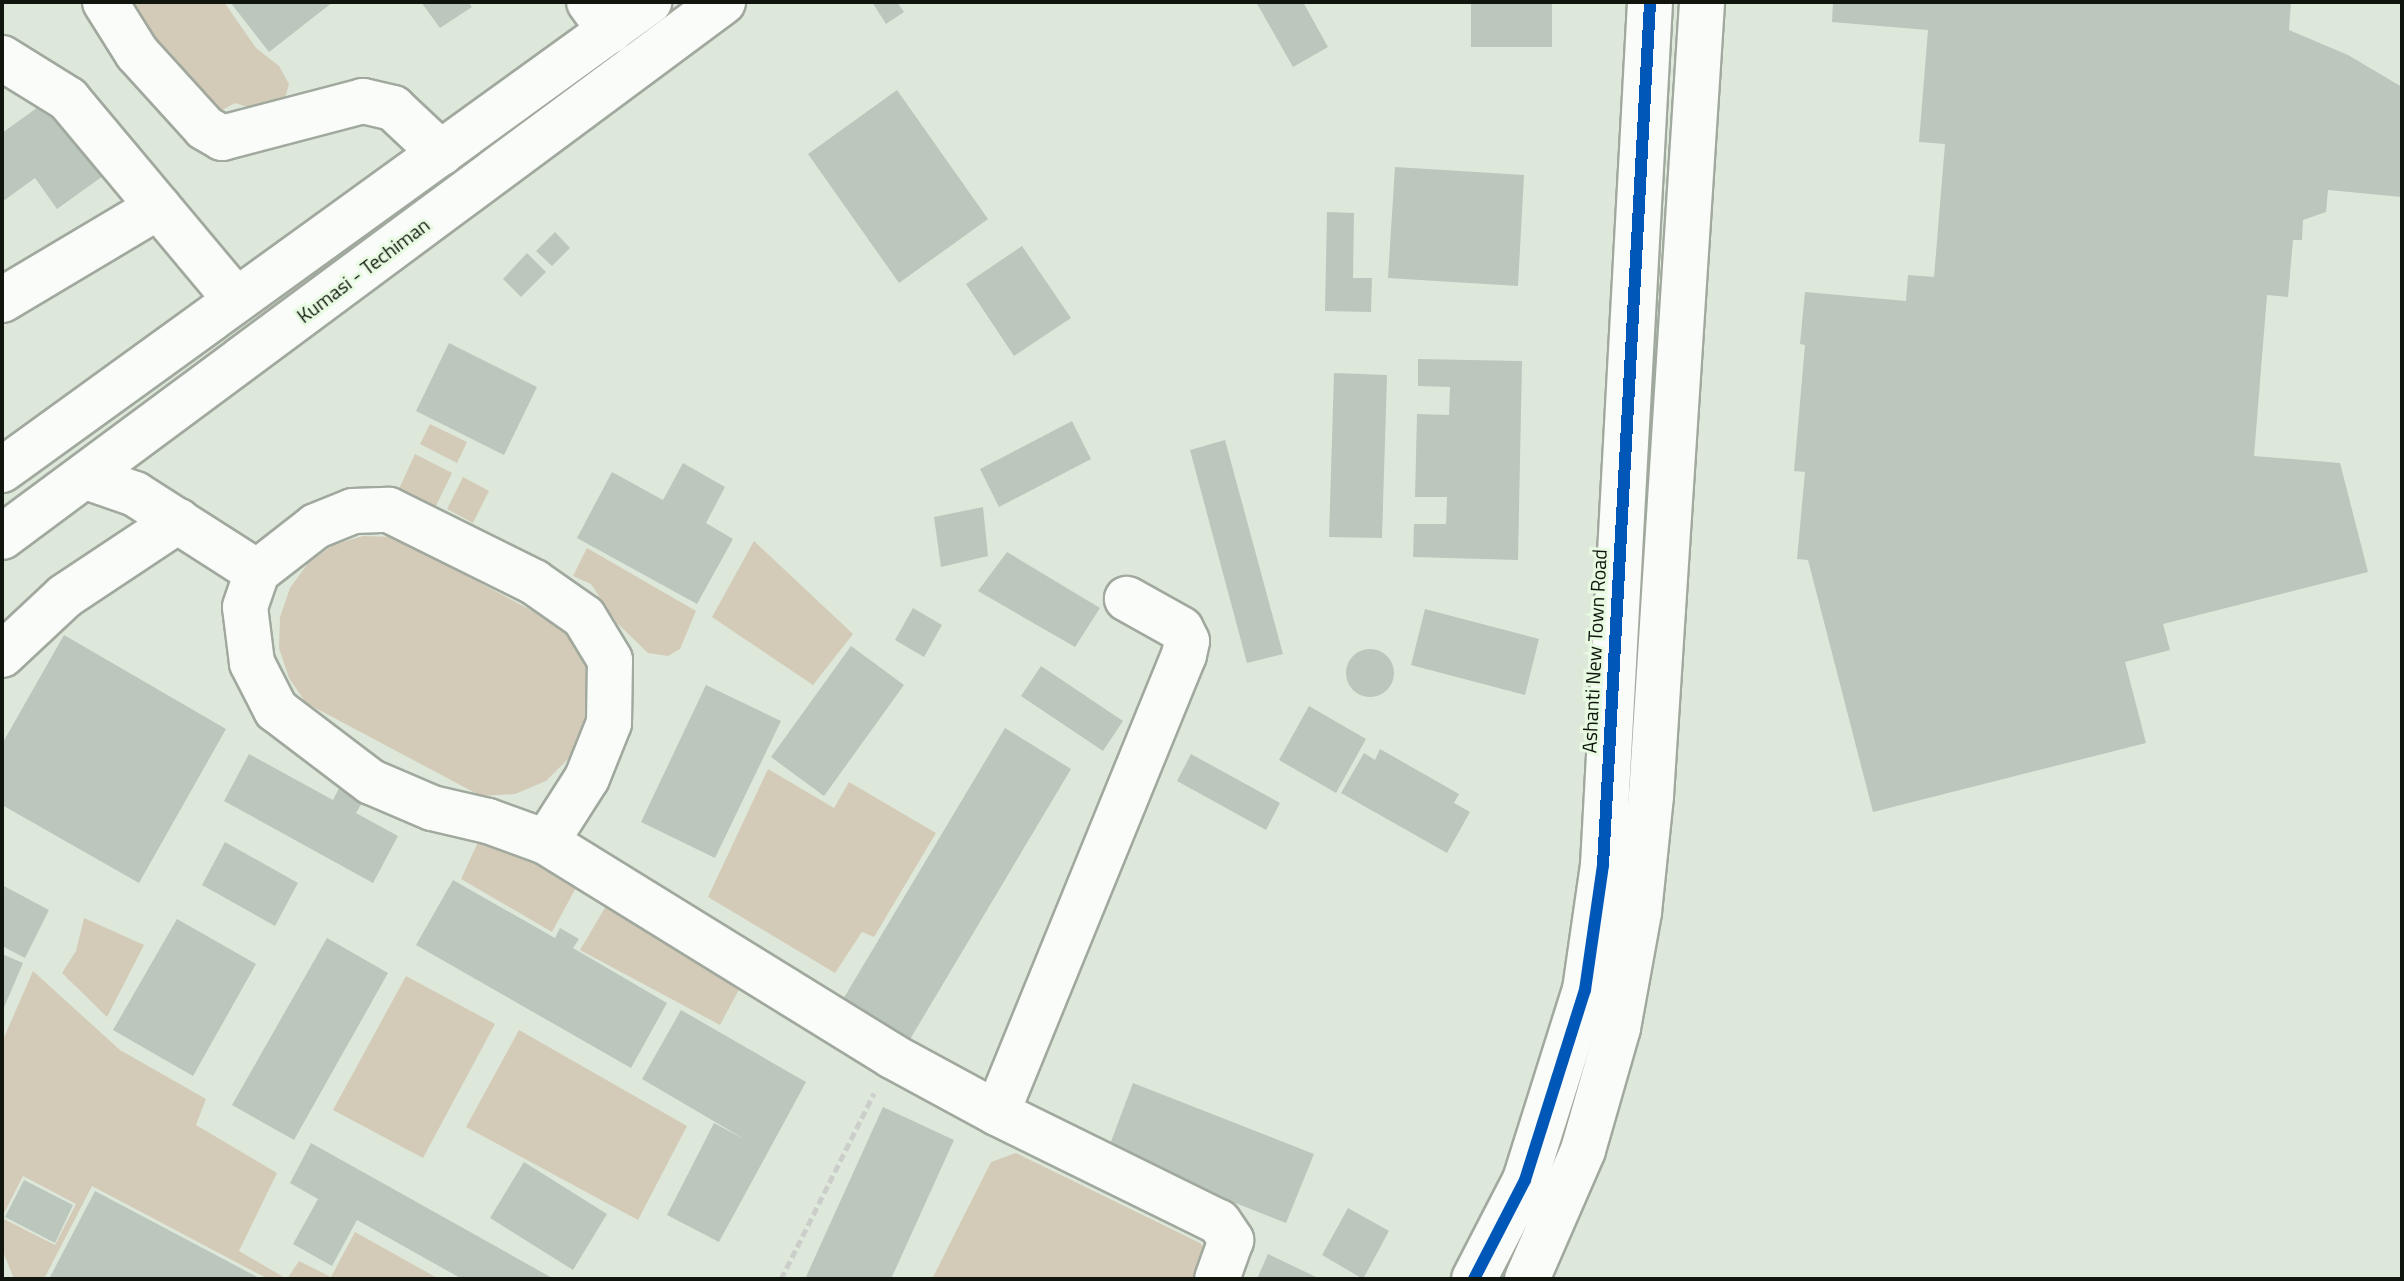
<!DOCTYPE html>
<html>
<head>
<meta charset="utf-8">
<style>
	body { margin:0 }
	#map { position:relative; width:2404px; height:1281px; overflow:hidden; background:#dee8da; font-family:"Titillium Web",sans-serif }
	div>[style] { position:absolute }
	.green>* { inset:0; background:#d3cbb8 }
	.building>* { inset:0; background:#bbc6bd }
	.round { border-radius:50% }
	.path>* { height:5px; margin-top:-2.5px; transform-origin:0; background:repeating-linear-gradient(90deg,#cbceca 0 8px,transparent 0 12px) }
	.roads { filter:drop-shadow(2px 0 #a1a99e) drop-shadow(-2px 0 #a1a99e) drop-shadow(0 2px #a1a99e) drop-shadow(0 -2px #a1a99e) }
	.minor>* { height:44px; margin:-22px; padding:0 22px; transform-origin:22px; border-radius:22px; background:#fafcf9 }
	.major>* { height:44px; margin:-22px; padding:0 22px; transform-origin:22px; border-radius:22px; background:#fafcf9 }
	.cycleway>* { height:12px; margin:-6px; padding:0 6px; transform-origin:6px; border-radius:6px; background:#0057b8 }
	span { translate:-50% -50%; white-space:nowrap; text-align:center; line-height:1.15; -webkit-text-stroke:6px #e8fbe2; paint-order:stroke }
	.street-label { font-size:20px; color:#10160d }
	.frame { position:absolute; inset:0; border:4px solid #10160d; pointer-events:none }
</style>
</head>
<body>
<div id="map">
	<div class="green">
		<i style="clip-path:polygon(101px 2px,224px 2px,256px 48px,279px 66px,289px 84px,283px 105px,254px 109px,235px 103px,215px 114px)"></i>
		<i style="clip-path:polygon(430px 424px,467px 442px,457px 463px,420px 444px)"></i>
		<i style="clip-path:polygon(415px 454px,452px 473px,435px 508px,398px 491px)"></i>
		<i style="clip-path:polygon(463px 477px,489px 491px,473px 523px,447px 509px)"></i>
		<i style="clip-path:polygon(363px 536px,394px 537px,568px 630px,585px 659px,591px 693px,586px 727px,570px 757px,546px 781px,515px 794px,481px 796px,306px 703px,289px 678px,279px 648px,280px 617px,290px 588px,308px 563px,333px 545px)"></i>
		<i style="clip-path:polygon(754px 541px,853px 634px,813px 685px,712px 617px)"></i>
		<i style="clip-path:polygon(587px 548px,696px 611px,680px 649px,668px 656px,648px 653px,617px 623px,591px 584px,573px 576px)"></i>
		<i style="clip-path:polygon(768px 769px,834px 808px,849px 782px,936px 833px,874px 937px,862px 932px,835px 973px,708px 897px)"></i>
		<i style="clip-path:polygon(480px 838px,525px 847px,578px 884px,552px 932px,461px 879px)"></i>
		<i style="clip-path:polygon(609px 901px,743px 982px,720px 1025px,580px 950px)"></i>
		<i style="clip-path:polygon(84px 918px,144px 945px,107px 1017px,62px 973px,76px 951px)"></i>
		<i style="clip-path:polygon(33px 971px,120px 1050px,206px 1099px,196px 1125px,277px 1173px,239px 1251px,287px 1279px,299px 1261px,331px 1277px,355px 1232px,439px 1279px,268px 1279px,92px 1186px,44px 1279px,14px 1279px,2px 1249px,2px 1218px,55px 1245px,76px 1204px,23px 1176px,2px 1217px,2px 1042px)"></i>
		<i style="clip-path:polygon(406px 976px,495px 1024px,423px 1158px,333px 1110px)"></i>
		<i style="clip-path:polygon(519px 1030px,687px 1126px,638px 1220px,466px 1127px)"></i>
		<i style="clip-path:polygon(1016px 1153px,1200px 1243px,1206px 1249px,1199px 1279px,932px 1279px,991px 1162px)"></i>
	</div>
	<div class="building">
		<i style="clip-path:polygon(230px 2px,333px 2px,269px 52px)"></i>
		<i style="clip-path:polygon(421px 2px,468px 2px,472px 7px,440px 28px)"></i>
		<i style="clip-path:polygon(872px 2px,897px 2px,904px 12px,886px 24px)"></i>
		<i style="clip-path:polygon(1256px 2px,1303px 2px,1328px 47px,1293px 67px)"></i>
		<i style="clip-path:polygon(1471px 2px,1552px 2px,1552px 47px,1471px 47px)"></i>
		<i style="clip-path:polygon(1833px 2px,2291px 2px,2289px 30px,2348px 55px,2402px 87px,2402px 197px,2328px 190px,2326px 212px,2303px 220px,2302px 240px,2293px 240px,2288px 297px,2267px 295px,2254px 456px,2340px 463px,2368px 572px,2163px 624px,2170px 650px,2125px 662px,2146px 743px,1873px 812px,1808px 560px,1797px 559px,1805px 472px,1794px 471px,1805px 345px,1800px 344px,1805px 292px,1906px 301px,1908px 275px,1934px 277px,1945px 144px,1919px 142px,1928px 30px,1832px 22px)"></i>
		<i style="clip-path:polygon(897px 90px,988px 219px,899px 283px,808px 154px)"></i>
		<i style="clip-path:polygon(48px 100px,103px 176px,57px 209px,35px 178px,2px 202px,2px 133px)"></i>
		<i style="clip-path:polygon(1395px 167px,1524px 175px,1518px 286px,1388px 278px)"></i>
		<i style="clip-path:polygon(1327px 212px,1354px 213px,1353px 278px,1372px 278px,1371px 312px,1325px 311px)"></i>
		<i style="clip-path:polygon(555px 232px,570px 248px,552px 266px,536px 251px)"></i>
		<i style="clip-path:polygon(1022px 246px,1071px 318px,1014px 356px,966px 284px)"></i>
		<i style="clip-path:polygon(527px 253px,546px 272px,521px 297px,503px 279px)"></i>
		<i style="clip-path:polygon(449px 343px,537px 387px,504px 455px,416px 411px)"></i>
		<i style="clip-path:polygon(1418px 359px,1522px 361px,1518px 560px,1413px 557px,1414px 524px,1446px 524px,1447px 497px,1415px 497px,1417px 414px,1449px 415px,1450px 387px,1418px 386px)"></i>
		<i style="clip-path:polygon(1334px 373px,1387px 375px,1382px 538px,1329px 537px)"></i>
		<i style="clip-path:polygon(1072px 421px,1091px 459px,999px 507px,980px 469px)"></i>
		<i style="clip-path:polygon(1225px 440px,1283px 654px,1247px 663px,1190px 450px)"></i>
		<i style="clip-path:polygon(683px 463px,725px 487px,706px 523px,733px 539px,697px 604px,577px 538px,612px 472px,663px 500px)"></i>
		<i style="clip-path:polygon(983px 507px,988px 556px,941px 567px,934px 517px)"></i>
		<i style="clip-path:polygon(1007px 552px,1100px 608px,1075px 647px,978px 591px)"></i>
		<i style="clip-path:polygon(913px 608px,942px 625px,924px 657px,895px 640px)"></i>
		<i style="clip-path:polygon(1425px 609px,1539px 639px,1525px 695px,1411px 665px)"></i>
		<i style="clip-path:polygon(64px 635px,226px 729px,139px 883px,2px 805px,2px 744px)"></i>
		<i style="clip-path:polygon(851px 646px,904px 685px,824px 796px,771px 757px)"></i>
		<i class="round" style="left:1346px;top:649px;width:48px;height:48px"></i>
		<i style="clip-path:polygon(1041px 666px,1123px 721px,1103px 751px,1021px 696px)"></i>
		<i style="clip-path:polygon(706px 685px,781px 721px,715px 858px,641px 822px)"></i>
		<i style="clip-path:polygon(1309px 706px,1366px 739px,1336px 793px,1279px 760px)"></i>
		<i style="clip-path:polygon(1005px 728px,1071px 769px,906px 1046px,839px 1006px)"></i>
		<i style="clip-path:polygon(1380px 749px,1459px 794px,1454px 803px,1470px 812px,1447px 853px,1341px 793px,1364px 753px,1375px 760px)"></i>
		<i style="clip-path:polygon(249px 754px,333px 800px,339px 788px,363px 801px,356px 813px,398px 836px,373px 883px,224px 801px)"></i>
		<i style="clip-path:polygon(1191px 754px,1280px 803px,1266px 830px,1177px 781px)"></i>
		<i style="clip-path:polygon(225px 842px,298px 883px,275px 926px,202px 885px)"></i>
		<i style="clip-path:polygon(453px 880px,555px 938px,560px 928px,579px 939px,573px 948px,667px 1003px,631px 1068px,416px 945px)"></i>
		<i style="clip-path:polygon(2px 885px,49px 910px,25px 958px,2px 946px)"></i>
		<i style="clip-path:polygon(177px 919px,256px 964px,193px 1076px,113px 1030px)"></i>
		<i style="clip-path:polygon(327px 938px,388px 973px,294px 1140px,232px 1105px)"></i>
		<i style="clip-path:polygon(2px 954px,23px 963px,2px 1012px)"></i>
		<i style="clip-path:polygon(681px 1010px,806px 1082px,719px 1242px,667px 1215px,714px 1123px,746px 1140px,642px 1079px)"></i>
		<i style="clip-path:polygon(1133px 1083px,1314px 1154px,1286px 1223px,1107px 1152px)"></i>
		<i style="clip-path:polygon(883px 1107px,954px 1140px,891px 1279px,805px 1279px)"></i>
		<i style="clip-path:polygon(311px 1143px,554px 1279px,462px 1279px,357px 1220px,332px 1266px,293px 1244px,318px 1199px,290px 1183px)"></i>
		<i style="clip-path:polygon(524px 1162px,607px 1214px,573px 1270px,490px 1218px)"></i>
		<i style="clip-path:polygon(24px 1180px,73px 1205px,55px 1243px,5px 1217px)"></i>
		<i style="clip-path:polygon(95px 1191px,261px 1279px,49px 1279px)"></i>
		<i style="clip-path:polygon(1348px 1208px,1389px 1231px,1363px 1279px,1322px 1255px)"></i>
		<i style="clip-path:polygon(1268px 1254px,1316px 1277px,1315px 1279px,1257px 1279px)"></i>
	</div>
	<div class="path">
		<i style="left:781px;top:1279px;width:208px;rotate:-63.4deg"></i>
	</div>
	<div class="roads">
		<div class="minor">
			<i style="left:105px;top:2px;width:60px;rotate:57.9deg"></i>
			<i style="left:137px;top:53px;width:101px;rotate:47.8deg"></i>
			<i style="left:205px;top:128px;width:20px;rotate:30deg"></i>
			<i style="left:222px;top:138px;width:146px;rotate:-14.7deg"></i>
			<i style="left:363px;top:101px;width:31px;rotate:13deg"></i>
			<i style="left:393px;top:108px;width:66px;rotate:43.2deg"></i>
			<i style="left:589px;top:2px;width:36px;rotate:54deg"></i>
			<i style="left:2px;top:58px;width:78px;rotate:31.8deg"></i>
			<i style="left:68px;top:99px;width:261px;rotate:50.1deg"></i>
			<i style="left:2px;top:300px;width:182px;rotate:-30.8deg"></i>
			<i style="left:86px;top:477px;width:52px;rotate:19.1deg"></i>
			<i style="left:135px;top:494px;width:145px;rotate:32.6deg"></i>
			<i style="left:389px;top:510px;width:162px;rotate:26.4deg"></i>
			<i style="left:534px;top:582px;width:61px;rotate:35deg"></i>
			<i style="left:584px;top:617px;width:50px;rotate:58.8deg"></i>
			<i style="left:610px;top:660px;width:63px;rotate:90.9deg"></i>
			<i style="left:609px;top:723px;width:59px;rotate:111.8deg"></i>
			<i style="left:587px;top:778px;width:76px;rotate:122.6deg"></i>
			<i style="left:546px;top:842px;width:62px;rotate:-160.1deg"></i>
			<i style="left:488px;top:821px;width:57px;rotate:-166.9deg"></i>
			<i style="left:432px;top:808px;width:66px;rotate:-156.9deg"></i>
			<i style="left:371px;top:782px;width:119px;rotate:-142.8deg"></i>
			<i style="left:276px;top:710px;width:53px;rotate:-117.1deg"></i>
			<i style="left:252px;top:663px;width:56px;rotate:-97.1deg"></i>
			<i style="left:245px;top:607px;width:37px;rotate:-71deg"></i>
			<i style="left:257px;top:572px;width:75px;rotate:-37.9deg"></i>
			<i style="left:316px;top:526px;width:40px;rotate:-22deg"></i>
			<i style="left:353px;top:511px;width:36px;rotate:-2deg"></i>
			<i style="left:2px;top:655px;width:86px;rotate:-43.1deg"></i>
			<i style="left:65px;top:596px;width:136px;rotate:-33.6deg"></i>
			<i style="left:546px;top:842px;width:407px;rotate:31.7deg"></i>
			<i style="left:892px;top:1056px;width:119px;rotate:28.5deg"></i>
			<i style="left:997px;top:1113px;width:247px;rotate:26.2deg"></i>
			<i style="left:1219px;top:1222px;width:22px;rotate:56deg"></i>
			<i style="left:1231px;top:1240px;width:41px;rotate:109.7deg"></i>
			<i style="left:997px;top:1113px;width:495px;rotate:-67.8deg"></i>
			<i style="left:1184px;top:655px;width:14px;rotate:-78deg"></i>
			<i style="left:1187px;top:641px;width:13px;rotate:-117deg"></i>
			<i style="left:1181px;top:629px;width:62px;rotate:-150.9deg"></i>
			<i style="left:1474px;top:1279px;width:111px;rotate:-62.7deg"></i>
			<i style="left:1525px;top:1180px;width:199px;rotate:-72.5deg"></i>
			<i style="left:1585px;top:990px;width:126px;rotate:-81.8deg"></i>
			<i style="left:1603px;top:865px;width:864px;rotate:-86.88deg"></i>
			<i style="left:1527px;top:1279px;width:141px;rotate:-66.5deg"></i>
			<i style="left:1583px;top:1150px;width:127px;rotate:-74deg"></i>
			<i style="left:1618px;top:1028px;width:118px;rotate:-79.7deg"></i>
			<i style="left:1639px;top:912px;width:117px;rotate:-84.1deg"></i>
			<i style="left:1651px;top:796px;width:796px;rotate:-86.32deg"></i>
		</div>
		<div class="major">
			<i style="left:2px;top:470px;width:799px;rotate:-35.88deg"></i>
			<i style="left:2px;top:537px;width:898px;rotate:-36.58deg"></i>
		</div>
	</div>
	<div class="cycleway">
		<i style="left:1474px;top:1279px;width:111px;rotate:-62.7deg"></i>
		<i style="left:1525px;top:1180px;width:199px;rotate:-72.5deg"></i>
		<i style="left:1585px;top:990px;width:126px;rotate:-81.8deg"></i>
		<i style="left:1603px;top:865px;width:864px;rotate:-86.88deg"></i>
	</div>
	<div class="street-label">
		<span style="left:363px;top:270px;rotate:-37deg">Kumasi - Techiman</span>
		<span style="left:1594px;top:651px;rotate:-87deg">Ashanti New Town Road</span>
	</div>
	<div class="frame"></div>
</div>
</body>
</html>
